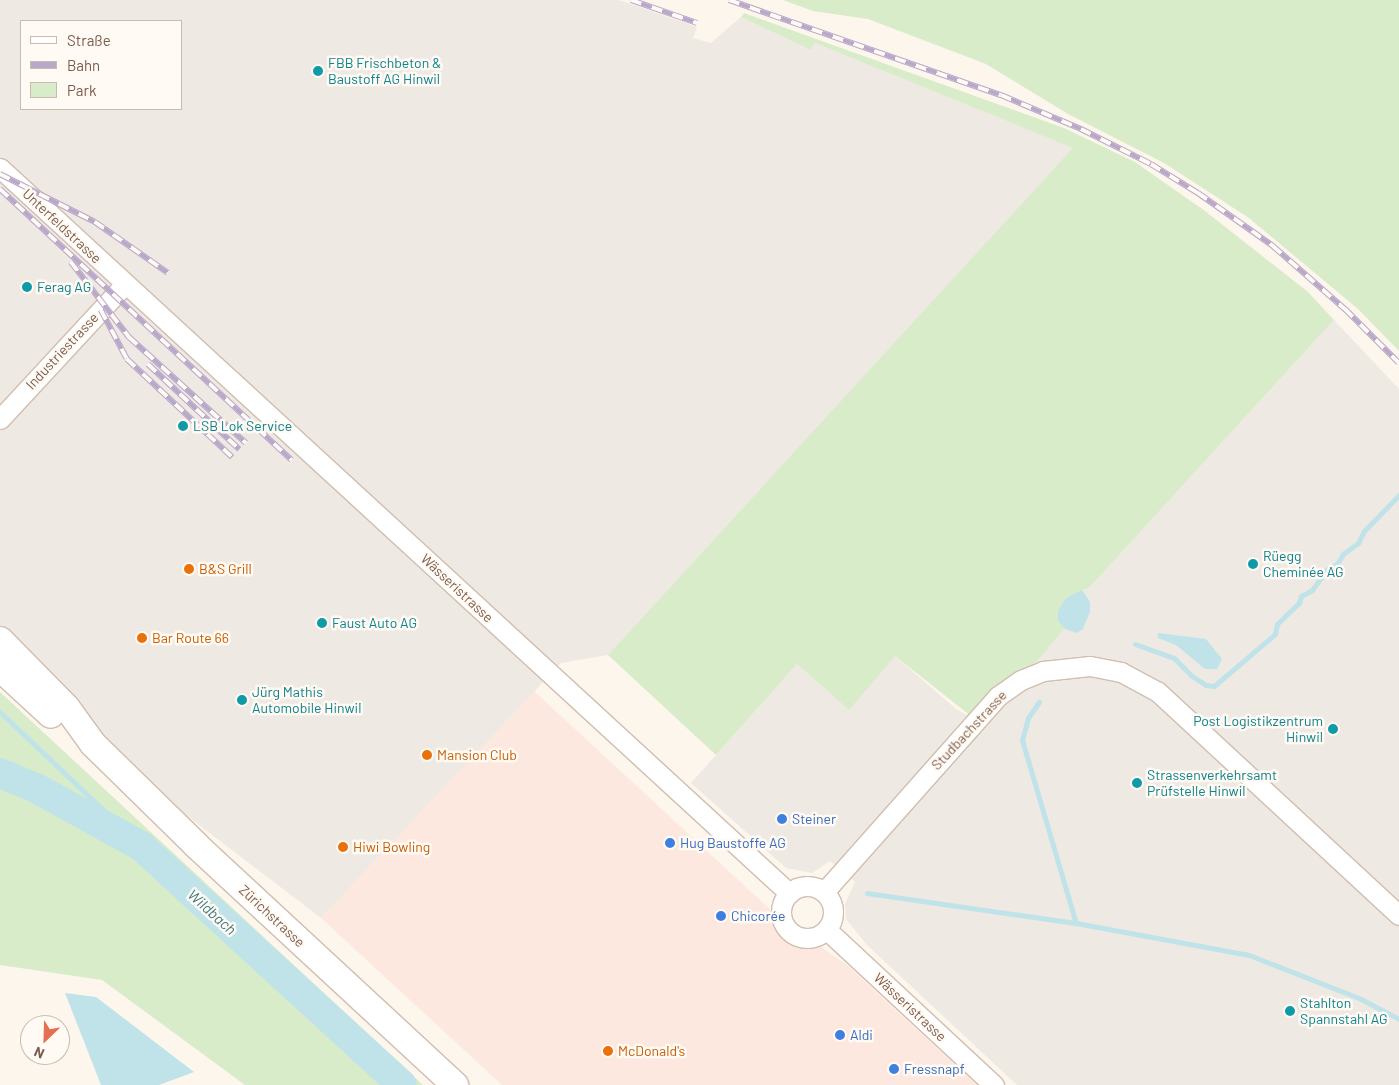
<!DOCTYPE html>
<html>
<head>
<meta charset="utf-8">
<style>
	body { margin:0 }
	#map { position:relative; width:1399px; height:1085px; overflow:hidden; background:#fdf6ec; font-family:Barlow,sans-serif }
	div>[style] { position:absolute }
	.commercial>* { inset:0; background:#fde8e0 }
	.industrial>* { inset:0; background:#efe9e4 }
	.green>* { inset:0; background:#d8ecc9 }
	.water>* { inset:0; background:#bfe3e8 }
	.stream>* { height:5px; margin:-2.5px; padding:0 2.5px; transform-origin:2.5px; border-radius:2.5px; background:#bfe3e8 }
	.river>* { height:30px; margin:-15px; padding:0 15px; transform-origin:15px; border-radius:15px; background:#bfe3e8 }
	.roads { filter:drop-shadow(1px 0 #d1beb0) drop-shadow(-1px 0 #d1beb0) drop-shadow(0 1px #d1beb0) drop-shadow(0 -1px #d1beb0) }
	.minor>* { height:19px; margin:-9.5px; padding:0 9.5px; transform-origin:9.5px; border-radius:9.5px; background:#fff }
	.minor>.ring { margin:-9.5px; padding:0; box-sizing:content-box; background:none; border:19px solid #fff; border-radius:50% }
	.secondary>* { height:26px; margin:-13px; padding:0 13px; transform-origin:13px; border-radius:13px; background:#fff }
	.rail>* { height:5.5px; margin-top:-2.75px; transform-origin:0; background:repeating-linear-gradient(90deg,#fffaf3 0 11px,#b9a8c9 0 22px); box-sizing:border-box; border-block:1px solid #b9a8c9 }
	.dots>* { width:14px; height:14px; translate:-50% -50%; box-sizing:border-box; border:2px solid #fffaf3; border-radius:50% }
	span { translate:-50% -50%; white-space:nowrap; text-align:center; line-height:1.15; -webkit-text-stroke:5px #fffaf3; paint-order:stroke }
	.culture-label { font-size:14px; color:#0d838f }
	.left { translate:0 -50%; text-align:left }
	.right { translate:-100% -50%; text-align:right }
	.street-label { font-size:14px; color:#7a5c4d }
	.food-label { font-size:14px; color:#c56008 }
	.shop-label { font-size:14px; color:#366cbe }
	.water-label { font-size:15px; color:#437c86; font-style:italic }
	.legend { position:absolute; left:20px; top:20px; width:162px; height:90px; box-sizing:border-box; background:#fffaf3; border:1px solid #cabbb1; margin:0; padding:6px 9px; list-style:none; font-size:15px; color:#7a5c4d }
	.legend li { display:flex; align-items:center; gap:10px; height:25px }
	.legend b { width:25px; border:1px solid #cabbb1 }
	.north { position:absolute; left:20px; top:1015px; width:50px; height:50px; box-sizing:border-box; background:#fffaf3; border:1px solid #cabbb1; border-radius:50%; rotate:204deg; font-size:14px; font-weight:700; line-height:20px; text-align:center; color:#7a5c4d }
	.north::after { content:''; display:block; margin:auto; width:18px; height:22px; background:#e76f51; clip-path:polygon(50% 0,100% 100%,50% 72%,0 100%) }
</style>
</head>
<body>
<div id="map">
	<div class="commercial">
		<i style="clip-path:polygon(534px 691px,773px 912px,782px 935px,795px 945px,821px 947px,848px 966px,977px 1085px,502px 1085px,321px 918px)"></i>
	</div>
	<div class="industrial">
		<i style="clip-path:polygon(evenodd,0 0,619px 0,697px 27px,693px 38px,711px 43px,741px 17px,811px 50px,815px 43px,1074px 148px,608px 655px,561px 663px,321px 918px,93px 744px,0 640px,0 0,21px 21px,181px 21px,181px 109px,21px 109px,21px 21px)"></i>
		<i style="clip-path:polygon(1334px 320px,1399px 389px,1399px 1085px,1017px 1085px,867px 945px,846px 919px,845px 904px,855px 882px,830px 861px,812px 873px,786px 868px,691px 783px,797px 664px,895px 656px,956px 709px,976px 720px,1066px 598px,1089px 588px)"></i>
	</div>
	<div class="green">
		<i style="clip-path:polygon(783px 0,1399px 0,1399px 351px,1358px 309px,1249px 218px,1164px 163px,1068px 114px,986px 64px,868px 19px,813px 11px)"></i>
		<i style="clip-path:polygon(744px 13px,1064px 128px,1135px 162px,1205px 211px,1308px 292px,1334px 320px,1089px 588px,1066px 598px,1064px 629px,1021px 680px,976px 720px,895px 656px,849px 710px,797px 664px,716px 755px,608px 655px,1073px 148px,815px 43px,811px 50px,741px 17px)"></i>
		<i style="clip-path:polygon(0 692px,423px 1085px,245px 1085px,102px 980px,0 965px)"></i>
	</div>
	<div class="water">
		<i style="clip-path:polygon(1082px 590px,1090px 602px,1090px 612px,1083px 629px,1077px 633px,1065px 629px,1058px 621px,1058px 611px,1066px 598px)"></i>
		<i style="clip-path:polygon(1158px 633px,1206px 639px,1222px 659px,1217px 669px,1205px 669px,1176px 645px,1158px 638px)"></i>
		<i style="clip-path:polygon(65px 993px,96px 997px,194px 1072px,159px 1085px,101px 1085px)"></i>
	</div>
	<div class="stream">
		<i style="left:1135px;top:644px;width:41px;rotate:19.7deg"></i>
		<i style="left:1174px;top:658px;width:25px;rotate:45deg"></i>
		<i style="left:1192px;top:676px;width:17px;rotate:33deg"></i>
		<i style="left:1206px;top:685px;width:8px;rotate:7deg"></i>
		<i style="left:1214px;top:686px;width:80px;rotate:-40.4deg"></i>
		<i style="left:1275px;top:634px;width:10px;rotate:-79deg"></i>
		<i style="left:1277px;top:624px;width:30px;rotate:-44deg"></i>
		<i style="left:1299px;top:603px;width:7px;rotate:-74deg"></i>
		<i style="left:1301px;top:596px;width:13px;rotate:-29deg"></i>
		<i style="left:1312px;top:590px;width:26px;rotate:-54deg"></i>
		<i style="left:1327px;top:569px;width:11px;rotate:-27deg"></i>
		<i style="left:1337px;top:564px;width:12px;rotate:-59deg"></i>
		<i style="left:1343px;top:554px;width:19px;rotate:-36deg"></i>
		<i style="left:1358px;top:543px;width:13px;rotate:-63deg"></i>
		<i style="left:1364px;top:531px;width:50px;rotate:-45.8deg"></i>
		<i style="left:1039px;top:702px;width:19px;rotate:125deg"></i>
		<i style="left:1028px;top:718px;width:23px;rotate:105deg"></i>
		<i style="left:1022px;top:740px;width:191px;rotate:73.6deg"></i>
		<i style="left:0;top:712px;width:195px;rotate:43.5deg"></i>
		<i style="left:867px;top:893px;width:211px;rotate:8.2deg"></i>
		<i style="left:1076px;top:923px;width:176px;rotate:10.5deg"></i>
		<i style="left:1249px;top:955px;width:120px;rotate:21.4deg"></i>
		<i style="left:1361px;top:999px;width:43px;rotate:27.8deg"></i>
	</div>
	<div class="river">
		<i style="left:0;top:773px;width:39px;rotate:23deg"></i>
		<i style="left:36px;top:788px;width:120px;rotate:28.9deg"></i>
		<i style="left:141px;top:846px;width:354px;rotate:42.5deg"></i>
	</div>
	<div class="roads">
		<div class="minor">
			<i style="left:0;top:168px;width:1072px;rotate:42.58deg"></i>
			<i style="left:0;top:419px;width:184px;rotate:-47.2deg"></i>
			<i class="ring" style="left:781px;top:886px;width:33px;height:33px"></i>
			<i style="left:824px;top:892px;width:262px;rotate:-48.4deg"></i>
			<i style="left:998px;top:696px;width:28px;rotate:-35deg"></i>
			<i style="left:1021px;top:680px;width:24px;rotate:-22deg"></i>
			<i style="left:1043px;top:671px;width:47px;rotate:-6.1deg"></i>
			<i style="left:1090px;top:666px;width:32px;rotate:11deg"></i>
			<i style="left:1121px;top:672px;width:42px;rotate:28.4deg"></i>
			<i style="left:1158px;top:692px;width:328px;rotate:42.8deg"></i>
			<i style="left:827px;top:930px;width:228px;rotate:42.9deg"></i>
		</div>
		<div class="secondary">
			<i style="left:0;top:640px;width:95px;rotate:45.4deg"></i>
			<i style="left:67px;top:708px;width:44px;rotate:54.2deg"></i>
			<i style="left:93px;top:744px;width:146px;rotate:44.4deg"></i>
			<i style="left:197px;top:846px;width:352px;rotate:42.8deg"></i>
			<i style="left:0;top:668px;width:69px;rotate:42.7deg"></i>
		</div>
	</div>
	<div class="rail">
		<i style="left:631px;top:0;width:70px;rotate:19.2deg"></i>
		<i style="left:729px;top:0;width:288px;rotate:19.3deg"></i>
		<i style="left:1001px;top:95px;width:87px;rotate:23deg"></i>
		<i style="left:1081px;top:129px;width:78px;rotate:26.6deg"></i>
		<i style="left:1151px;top:164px;width:55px;rotate:31.7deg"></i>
		<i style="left:1198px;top:193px;width:92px;rotate:35.2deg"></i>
		<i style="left:1273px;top:246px;width:96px;rotate:41.2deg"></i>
		<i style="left:1345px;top:309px;width:76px;rotate:45deg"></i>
		<i style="left:0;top:174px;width:106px;rotate:26.8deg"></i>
		<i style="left:95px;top:222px;width:89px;rotate:34.9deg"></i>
		<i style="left:0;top:189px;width:398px;rotate:42.9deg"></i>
		<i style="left:71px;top:262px;width:95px;rotate:52.3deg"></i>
		<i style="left:129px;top:337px;width:158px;rotate:42.2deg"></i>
		<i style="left:101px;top:310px;width:55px;rotate:62deg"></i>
		<i style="left:127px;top:359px;width:144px;rotate:43deg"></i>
		<i style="left:148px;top:364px;width:125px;rotate:43deg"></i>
	</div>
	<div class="dots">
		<i style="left:318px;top:71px;background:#0f9aa8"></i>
		<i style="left:27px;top:287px;background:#0f9aa8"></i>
		<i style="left:183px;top:426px;background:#0f9aa8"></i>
		<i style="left:1253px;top:564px;background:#0f9aa8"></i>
		<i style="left:189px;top:569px;background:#e8710a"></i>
		<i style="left:322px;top:623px;background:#0f9aa8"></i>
		<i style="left:142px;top:638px;background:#e8710a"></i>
		<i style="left:242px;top:700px;background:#0f9aa8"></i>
		<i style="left:1333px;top:729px;background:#0f9aa8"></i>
		<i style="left:427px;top:755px;background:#e8710a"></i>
		<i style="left:1137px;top:783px;background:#0f9aa8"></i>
		<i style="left:782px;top:819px;background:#3f7fe0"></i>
		<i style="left:670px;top:843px;background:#3f7fe0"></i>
		<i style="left:343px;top:847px;background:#e8710a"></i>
		<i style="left:721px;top:916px;background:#3f7fe0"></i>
		<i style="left:1290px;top:1011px;background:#0f9aa8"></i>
		<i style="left:840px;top:1035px;background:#3f7fe0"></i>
		<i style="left:608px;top:1051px;background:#e8710a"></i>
		<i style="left:894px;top:1069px;background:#3f7fe0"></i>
	</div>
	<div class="culture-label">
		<span class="left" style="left:328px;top:71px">FBB Frischbeton &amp;<br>Baustoff AG Hinwil</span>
		<span class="left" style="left:37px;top:287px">Ferag AG</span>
		<span class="left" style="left:193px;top:426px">LSB Lok Service</span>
		<span class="left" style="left:1263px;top:564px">Rüegg<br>Cheminée AG</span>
		<span class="left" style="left:332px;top:623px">Faust Auto AG</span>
		<span class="left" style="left:252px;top:700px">Jürg Mathis<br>Automobile Hinwil</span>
		<span class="right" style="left:1323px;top:729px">Post Logistikzentrum<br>Hinwil</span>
		<span class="left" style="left:1147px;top:783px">Strassenverkehrsamt<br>Prüfstelle Hinwil</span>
		<span class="left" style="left:1300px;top:1011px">Stahlton<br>Spannstahl AG</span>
	</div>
	<div class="street-label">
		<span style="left:62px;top:226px;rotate:43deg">Unterfeldstrasse</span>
		<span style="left:62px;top:351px;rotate:-47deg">Industriestrasse</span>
		<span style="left:457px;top:588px;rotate:43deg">Wässeristrasse</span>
		<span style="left:969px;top:730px;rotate:-47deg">Studbachstrasse</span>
		<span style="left:272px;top:916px;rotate:43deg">Zürichstrasse</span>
		<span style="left:910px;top:1007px;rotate:43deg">Wässeristrasse</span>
	</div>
	<div class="food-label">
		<span class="left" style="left:199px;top:569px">B&amp;S Grill</span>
		<span class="left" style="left:152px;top:638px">Bar Route 66</span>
		<span class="left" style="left:437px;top:755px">Mansion Club</span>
		<span class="left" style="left:353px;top:847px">Hiwi Bowling</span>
		<span class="left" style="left:618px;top:1051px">McDonald's</span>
	</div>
	<div class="shop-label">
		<span class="left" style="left:792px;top:819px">Steiner</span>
		<span class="left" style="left:680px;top:843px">Hug Baustoffe AG</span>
		<span class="left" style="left:731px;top:916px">Chicorée</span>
		<span class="left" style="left:850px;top:1035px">Aldi</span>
		<span class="left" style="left:904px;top:1069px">Fressnapf</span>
	</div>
	<div class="water-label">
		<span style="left:212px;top:912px;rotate:42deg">Wildbach</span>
	</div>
	<ul class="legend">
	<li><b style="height:6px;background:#fff"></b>Straße</li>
	<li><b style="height:6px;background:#b9a8c9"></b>Bahn</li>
	<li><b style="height:14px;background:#d8ecc9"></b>Park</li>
	</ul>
	<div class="north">N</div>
</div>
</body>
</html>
